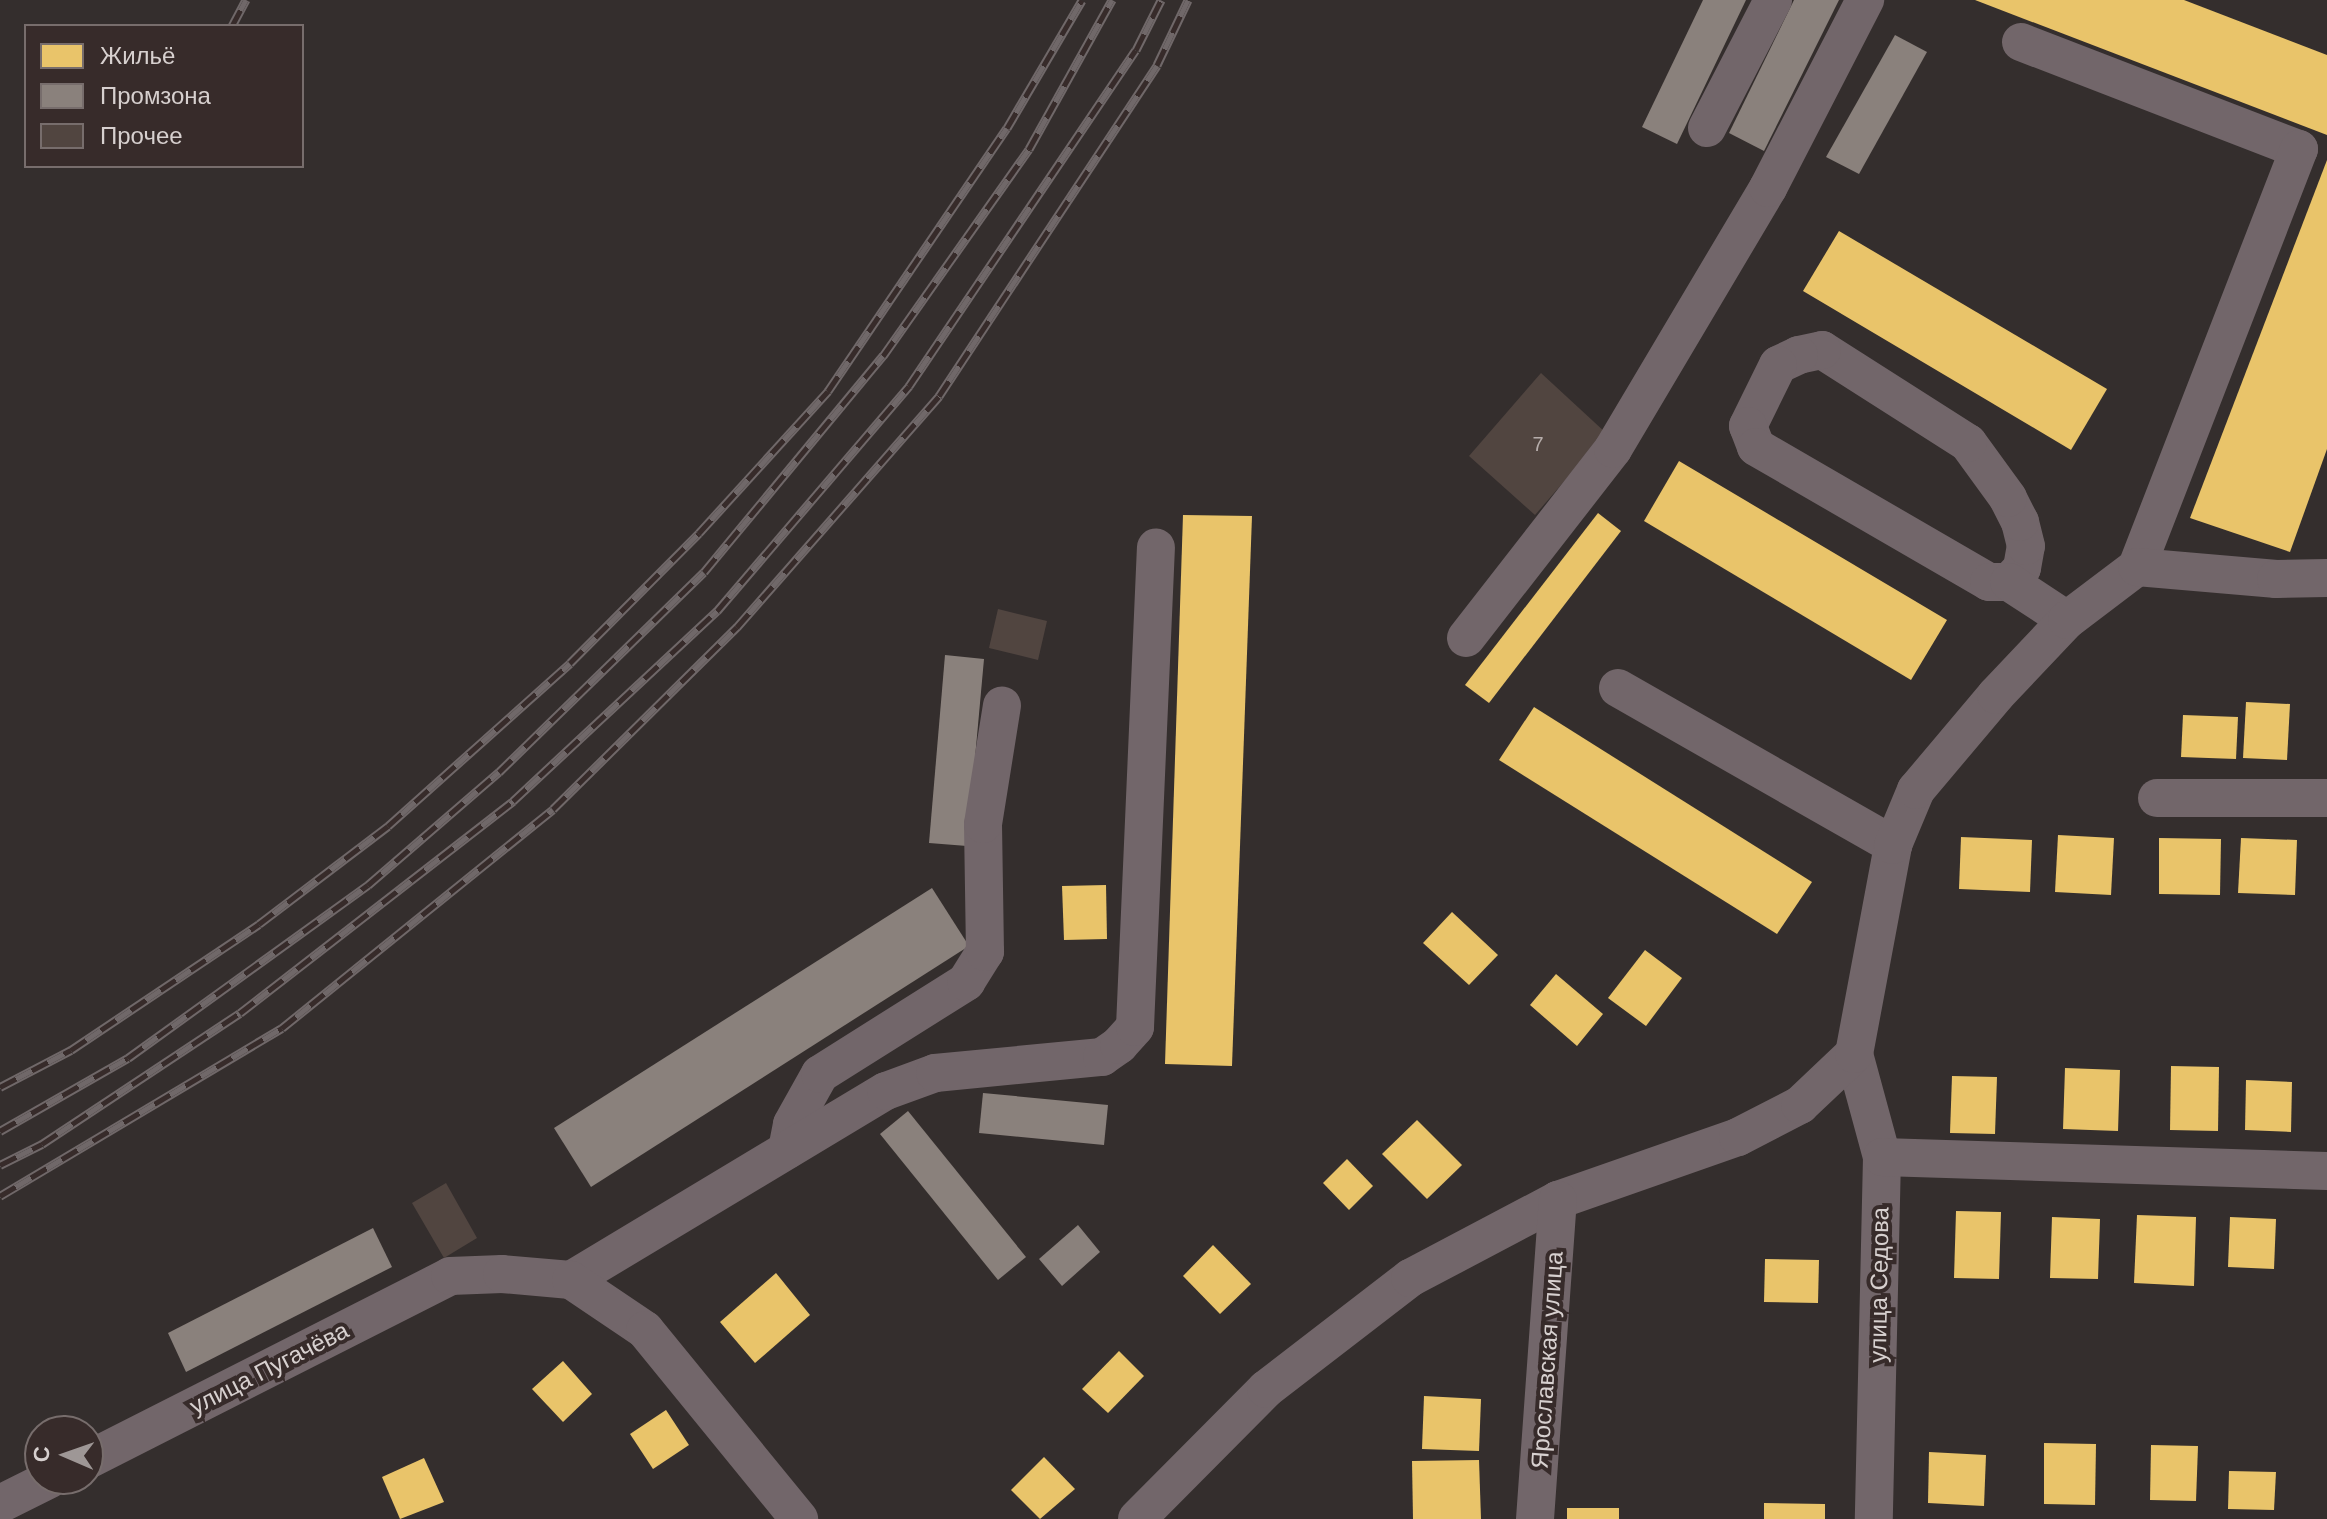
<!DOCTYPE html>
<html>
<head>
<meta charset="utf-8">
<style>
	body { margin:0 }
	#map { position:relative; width:2327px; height:1519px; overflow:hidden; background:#342e2d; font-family:Arial,sans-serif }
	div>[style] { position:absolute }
	.homes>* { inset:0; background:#e9c46a }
	.industry>* { inset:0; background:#8a817c }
	.building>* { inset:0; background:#514540 }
	.minor>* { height:38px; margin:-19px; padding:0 19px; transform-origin:19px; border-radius:19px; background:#72666a }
	.rail>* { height:9px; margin-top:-4.5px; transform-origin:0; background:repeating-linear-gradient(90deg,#372b2a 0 18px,#706869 0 36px); box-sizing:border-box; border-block:2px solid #706869 }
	span { translate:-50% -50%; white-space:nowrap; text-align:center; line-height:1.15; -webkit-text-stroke:8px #372b2a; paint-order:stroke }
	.number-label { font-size:20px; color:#b6adab }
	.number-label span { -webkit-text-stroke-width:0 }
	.street-label { font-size:24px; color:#d7d0cf }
	.legend { position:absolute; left:24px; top:24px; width:280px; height:144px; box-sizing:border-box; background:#372b2a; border:2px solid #776d6c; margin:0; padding:10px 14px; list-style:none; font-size:24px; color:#d7d0cf }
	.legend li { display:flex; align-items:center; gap:16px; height:40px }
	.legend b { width:40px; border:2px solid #776d6c }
	.north { position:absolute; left:24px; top:1415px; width:80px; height:80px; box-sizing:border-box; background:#372b2a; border:2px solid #776d6c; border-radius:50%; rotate:272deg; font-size:22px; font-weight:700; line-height:32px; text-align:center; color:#d7d0cf }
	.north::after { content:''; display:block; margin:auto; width:28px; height:36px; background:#9e9796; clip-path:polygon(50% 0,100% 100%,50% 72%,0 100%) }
</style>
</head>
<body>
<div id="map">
	<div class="homes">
		<i style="clip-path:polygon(1975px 0,2184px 0,2327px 55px,2327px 135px)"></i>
		<i style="clip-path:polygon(2327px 160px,2327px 449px,2290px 552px,2190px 518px)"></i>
		<i style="clip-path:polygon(1839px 231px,2107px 389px,2071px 450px,1803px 291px)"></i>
		<i style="clip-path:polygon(1679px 461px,1947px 620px,1911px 680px,1644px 521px)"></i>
		<i style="clip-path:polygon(1598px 513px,1621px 531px,1489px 703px,1465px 685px)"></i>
		<i style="clip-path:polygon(1183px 515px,1252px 516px,1232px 1066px,1165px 1064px)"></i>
		<i style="clip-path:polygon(2246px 702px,2290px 704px,2287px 760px,2243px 758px)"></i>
		<i style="clip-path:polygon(1534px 707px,1812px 882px,1777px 934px,1499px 760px)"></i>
		<i style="clip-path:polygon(2183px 715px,2238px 717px,2236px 759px,2181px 757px)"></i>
		<i style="clip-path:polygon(2058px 835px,2114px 838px,2111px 895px,2055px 892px)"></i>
		<i style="clip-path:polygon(1961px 837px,2032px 840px,2030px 892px,1959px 889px)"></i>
		<i style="clip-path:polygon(2159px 838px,2221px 839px,2220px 895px,2159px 894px)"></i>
		<i style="clip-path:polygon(2241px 838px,2297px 840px,2295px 895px,2238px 893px)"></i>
		<i style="clip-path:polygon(1106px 885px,1107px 939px,1064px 940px,1062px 886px)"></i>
		<i style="clip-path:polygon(1452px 912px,1498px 955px,1469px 985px,1423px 943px)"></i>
		<i style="clip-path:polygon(1645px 950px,1682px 978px,1646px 1026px,1608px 998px)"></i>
		<i style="clip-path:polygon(1556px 974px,1603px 1014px,1577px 1046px,1530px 1005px)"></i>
		<i style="clip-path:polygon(2171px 1066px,2219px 1067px,2218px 1131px,2170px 1130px)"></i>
		<i style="clip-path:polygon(2065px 1068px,2120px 1070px,2118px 1131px,2063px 1129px)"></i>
		<i style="clip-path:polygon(1952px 1076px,1997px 1077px,1995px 1134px,1950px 1133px)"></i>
		<i style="clip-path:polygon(2246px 1080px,2292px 1082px,2291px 1132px,2245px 1130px)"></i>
		<i style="clip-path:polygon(1417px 1120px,1462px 1165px,1427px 1199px,1382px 1154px)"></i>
		<i style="clip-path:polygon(1347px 1159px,1373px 1186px,1349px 1210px,1323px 1183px)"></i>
		<i style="clip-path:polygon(1956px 1211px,2001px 1212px,1999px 1279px,1954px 1278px)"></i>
		<i style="clip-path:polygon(2137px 1215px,2196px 1217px,2194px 1286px,2134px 1283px)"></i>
		<i style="clip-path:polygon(2052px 1217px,2100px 1219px,2098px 1279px,2050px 1278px)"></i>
		<i style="clip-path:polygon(2230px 1217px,2276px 1219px,2274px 1269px,2228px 1267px)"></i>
		<i style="clip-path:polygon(1213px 1245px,1251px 1284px,1220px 1314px,1183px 1276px)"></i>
		<i style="clip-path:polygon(1765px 1259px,1819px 1260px,1818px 1303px,1764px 1302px)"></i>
		<i style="clip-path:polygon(776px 1273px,810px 1315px,755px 1363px,720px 1322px)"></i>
		<i style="clip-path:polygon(1119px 1351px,1144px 1376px,1108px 1413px,1082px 1389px)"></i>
		<i style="clip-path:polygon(563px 1361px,592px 1394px,563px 1422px,532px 1389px)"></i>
		<i style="clip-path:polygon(1424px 1396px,1481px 1399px,1479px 1451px,1422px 1449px)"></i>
		<i style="clip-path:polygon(666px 1410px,689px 1445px,653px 1469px,630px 1434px)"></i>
		<i style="clip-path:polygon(2044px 1443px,2096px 1444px,2095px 1505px,2044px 1504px)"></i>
		<i style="clip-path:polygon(2151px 1445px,2198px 1446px,2196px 1501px,2150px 1500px)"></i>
		<i style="clip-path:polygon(1929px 1452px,1986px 1455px,1984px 1506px,1928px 1503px)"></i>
		<i style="clip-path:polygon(1044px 1457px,1075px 1489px,1040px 1519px,1011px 1490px)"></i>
		<i style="clip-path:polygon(424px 1458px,444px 1502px,400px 1519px,382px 1477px)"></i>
		<i style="clip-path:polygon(1479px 1460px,1481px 1519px,1413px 1519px,1412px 1461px)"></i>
		<i style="clip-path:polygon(2229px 1471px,2276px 1472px,2274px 1510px,2228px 1509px)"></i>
		<i style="clip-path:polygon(1764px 1503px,1825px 1504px,1825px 1519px,1764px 1519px)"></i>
		<i style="clip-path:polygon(1567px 1508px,1619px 1508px,1619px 1519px,1567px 1519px)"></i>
	</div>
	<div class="industry">
		<i style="clip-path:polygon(1703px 0,1746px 0,1677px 144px,1642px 127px)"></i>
		<i style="clip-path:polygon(1794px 0,1839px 0,1764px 151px,1729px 133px)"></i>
		<i style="clip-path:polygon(1895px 35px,1927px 52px,1859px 174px,1826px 157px)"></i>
		<i style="clip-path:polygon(945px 655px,984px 659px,967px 846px,929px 843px)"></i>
		<i style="clip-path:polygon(932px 888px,969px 946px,591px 1187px,554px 1128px)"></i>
		<i style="clip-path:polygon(983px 1093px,1108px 1105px,1104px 1145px,979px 1133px)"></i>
		<i style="clip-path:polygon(908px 1111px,1026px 1257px,998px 1280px,880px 1134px)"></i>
		<i style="clip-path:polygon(1078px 1225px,1100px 1252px,1062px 1286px,1039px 1259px)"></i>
		<i style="clip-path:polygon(373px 1228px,392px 1267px,186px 1372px,168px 1333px)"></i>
	</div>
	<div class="building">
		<i style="clip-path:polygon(1541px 373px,1606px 433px,1535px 515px,1469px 456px)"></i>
		<i style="clip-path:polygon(998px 609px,1047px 621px,1038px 660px,989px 648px)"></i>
		<i style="clip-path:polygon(446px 1183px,477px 1238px,444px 1258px,412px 1203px)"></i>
	</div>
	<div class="minor">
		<i style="left:2021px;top:42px;width:298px;rotate:21.1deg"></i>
		<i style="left:2299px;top:149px;width:448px;rotate:111.2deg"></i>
		<i style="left:1707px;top:128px;width:144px;rotate:-62.7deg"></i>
		<i style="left:2009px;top:582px;width:19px;rotate:-47deg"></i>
		<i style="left:2022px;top:568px;width:22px;rotate:-80deg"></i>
		<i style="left:2026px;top:546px;width:25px;rotate:-104deg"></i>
		<i style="left:2020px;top:522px;width:27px;rotate:-117deg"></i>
		<i style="left:2008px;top:498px;width:68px;rotate:-126deg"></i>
		<i style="left:1968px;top:443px;width:173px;rotate:-147.5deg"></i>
		<i style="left:1822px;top:350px;width:24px;rotate:168deg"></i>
		<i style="left:1799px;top:355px;width:23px;rotate:155deg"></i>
		<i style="left:1778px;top:365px;width:68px;rotate:116.2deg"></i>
		<i style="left:1748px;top:426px;width:22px;rotate:69deg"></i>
		<i style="left:1756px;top:447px;width:269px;rotate:30.1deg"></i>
		<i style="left:1989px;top:582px;width:20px"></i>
		<i style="left:2009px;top:582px;width:69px;rotate:33.2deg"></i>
		<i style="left:1466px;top:638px;width:239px;rotate:-52.1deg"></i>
		<i style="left:1613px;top:449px;width:304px;rotate:-59.3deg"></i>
		<i style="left:1768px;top:188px;width:212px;rotate:-62.7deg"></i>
		<i style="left:1618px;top:688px;width:317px;rotate:29.7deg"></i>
		<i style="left:2157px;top:798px;width:170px"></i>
		<i style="left:1854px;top:1054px;width:107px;rotate:74.8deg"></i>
		<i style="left:1882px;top:1157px;width:362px;rotate:91.3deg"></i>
		<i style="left:787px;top:1150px;width:26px;rotate:-79deg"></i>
		<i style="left:792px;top:1124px;width:57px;rotate:-60.8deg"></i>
		<i style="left:820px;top:1074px;width:173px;rotate:-32.2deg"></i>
		<i style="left:966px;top:982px;width:36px;rotate:-58deg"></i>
		<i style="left:985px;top:952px;width:128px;rotate:-90.9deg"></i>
		<i style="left:983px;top:824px;width:120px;rotate:-80.9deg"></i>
		<i style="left:1882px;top:1157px;width:445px;rotate:1.8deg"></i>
		<i style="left:571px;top:1280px;width:367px;rotate:-31deg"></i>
		<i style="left:886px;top:1091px;width:52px;rotate:-20.2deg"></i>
		<i style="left:935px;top:1073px;width:168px;rotate:-5.5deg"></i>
		<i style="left:1102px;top:1057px;width:21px;rotate:-35deg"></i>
		<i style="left:1119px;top:1045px;width:24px;rotate:-48deg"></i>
		<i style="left:1135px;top:1027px;width:480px;rotate:-87.5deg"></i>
		<i style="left:88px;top:1460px;width:406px;rotate:-26.9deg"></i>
		<i style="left:450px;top:1276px;width:52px;rotate:-2.2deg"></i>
		<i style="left:502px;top:1274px;width:69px;rotate:5deg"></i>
		<i style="left:571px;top:1280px;width:89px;rotate:34deg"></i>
		<i style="left:645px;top:1330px;width:244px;rotate:50.8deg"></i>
		<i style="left:0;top:1504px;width:56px;rotate:-26.6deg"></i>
		<i style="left:1137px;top:1519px;width:183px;rotate:-45.2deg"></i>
		<i style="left:1266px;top:1389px;width:182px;rotate:-37.6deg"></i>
		<i style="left:1410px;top:1278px;width:167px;rotate:-27.8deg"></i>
		<i style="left:1558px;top:1200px;width:191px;rotate:-19.3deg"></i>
		<i style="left:1738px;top:1137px;width:70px;rotate:-27.3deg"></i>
		<i style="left:1800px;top:1105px;width:74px;rotate:-43.4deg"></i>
		<i style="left:1854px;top:1054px;width:213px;rotate:-79.4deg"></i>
		<i style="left:1893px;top:845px;width:60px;rotate:-67.3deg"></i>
		<i style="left:1916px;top:790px;width:124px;rotate:-49.9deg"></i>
		<i style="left:1996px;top:695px;width:103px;rotate:-46.6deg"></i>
		<i style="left:2067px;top:620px;width:88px;rotate:-37.1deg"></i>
		<i style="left:2137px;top:567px;width:140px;rotate:4.9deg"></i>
		<i style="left:2276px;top:579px;width:51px;rotate:-1.1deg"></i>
		<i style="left:1535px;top:1519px;width:320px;rotate:-85.9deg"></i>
	</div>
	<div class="rail">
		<i style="left:232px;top:26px;width:30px;rotate:-62deg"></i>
		<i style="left:0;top:1087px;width:80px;rotate:-27.5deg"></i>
		<i style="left:71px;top:1050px;width:226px;rotate:-33.8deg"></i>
		<i style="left:259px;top:924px;width:162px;rotate:-37.2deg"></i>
		<i style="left:388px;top:826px;width:244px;rotate:-41.8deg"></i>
		<i style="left:570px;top:663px;width:183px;rotate:-45.2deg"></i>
		<i style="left:699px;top:533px;width:192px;rotate:-47.7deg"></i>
		<i style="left:828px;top:391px;width:318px;rotate:-55.8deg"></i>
		<i style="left:1007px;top:128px;width:148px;rotate:-59.6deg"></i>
		<i style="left:0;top:1131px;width:147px;rotate:-29.7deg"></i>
		<i style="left:128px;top:1058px;width:296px;rotate:-35.8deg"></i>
		<i style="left:368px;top:885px;width:173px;rotate:-40.8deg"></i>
		<i style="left:499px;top:772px;width:286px;rotate:-44.3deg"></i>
		<i style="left:704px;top:572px;width:281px;rotate:-50.4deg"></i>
		<i style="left:883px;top:356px;width:253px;rotate:-54.8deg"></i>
		<i style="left:1029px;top:149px;width:171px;rotate:-60.9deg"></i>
		<i style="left:0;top:1165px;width:47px;rotate:-26.6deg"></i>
		<i style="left:42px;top:1144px;width:237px;rotate:-33.5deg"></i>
		<i style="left:240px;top:1013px;width:346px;rotate:-37.8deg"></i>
		<i style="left:513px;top:801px;width:279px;rotate:-43deg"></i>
		<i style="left:717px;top:611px;width:296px;rotate:-49.5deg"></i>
		<i style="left:909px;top:386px;width:405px;rotate:-56deg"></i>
		<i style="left:1136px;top:50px;width:56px;rotate:-63.4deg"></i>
		<i style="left:0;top:1196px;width:328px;rotate:-30.8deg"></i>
		<i style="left:282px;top:1028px;width:348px;rotate:-38.9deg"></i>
		<i style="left:553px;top:809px;width:259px;rotate:-44.7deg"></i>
		<i style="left:737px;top:627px;width:307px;rotate:-48.8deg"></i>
		<i style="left:939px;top:396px;width:396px;rotate:-56.6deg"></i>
		<i style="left:1157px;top:65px;width:72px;rotate:-64.5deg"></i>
	</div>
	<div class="number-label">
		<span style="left:1538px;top:444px">7</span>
	</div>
	<div class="street-label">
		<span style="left:1879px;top:1285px;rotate:-89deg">улица Седова</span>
		<span style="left:1547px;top:1360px;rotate:-86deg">Ярославская улица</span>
		<span style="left:269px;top:1368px;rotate:-27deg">улица Пугачёва</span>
	</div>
	<ul class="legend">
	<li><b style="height:22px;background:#e9c46a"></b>Жильё</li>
	<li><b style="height:22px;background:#8a817c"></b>Промзона</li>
	<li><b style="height:22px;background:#514540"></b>Прочее</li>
	</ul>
	<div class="north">С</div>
</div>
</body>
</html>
